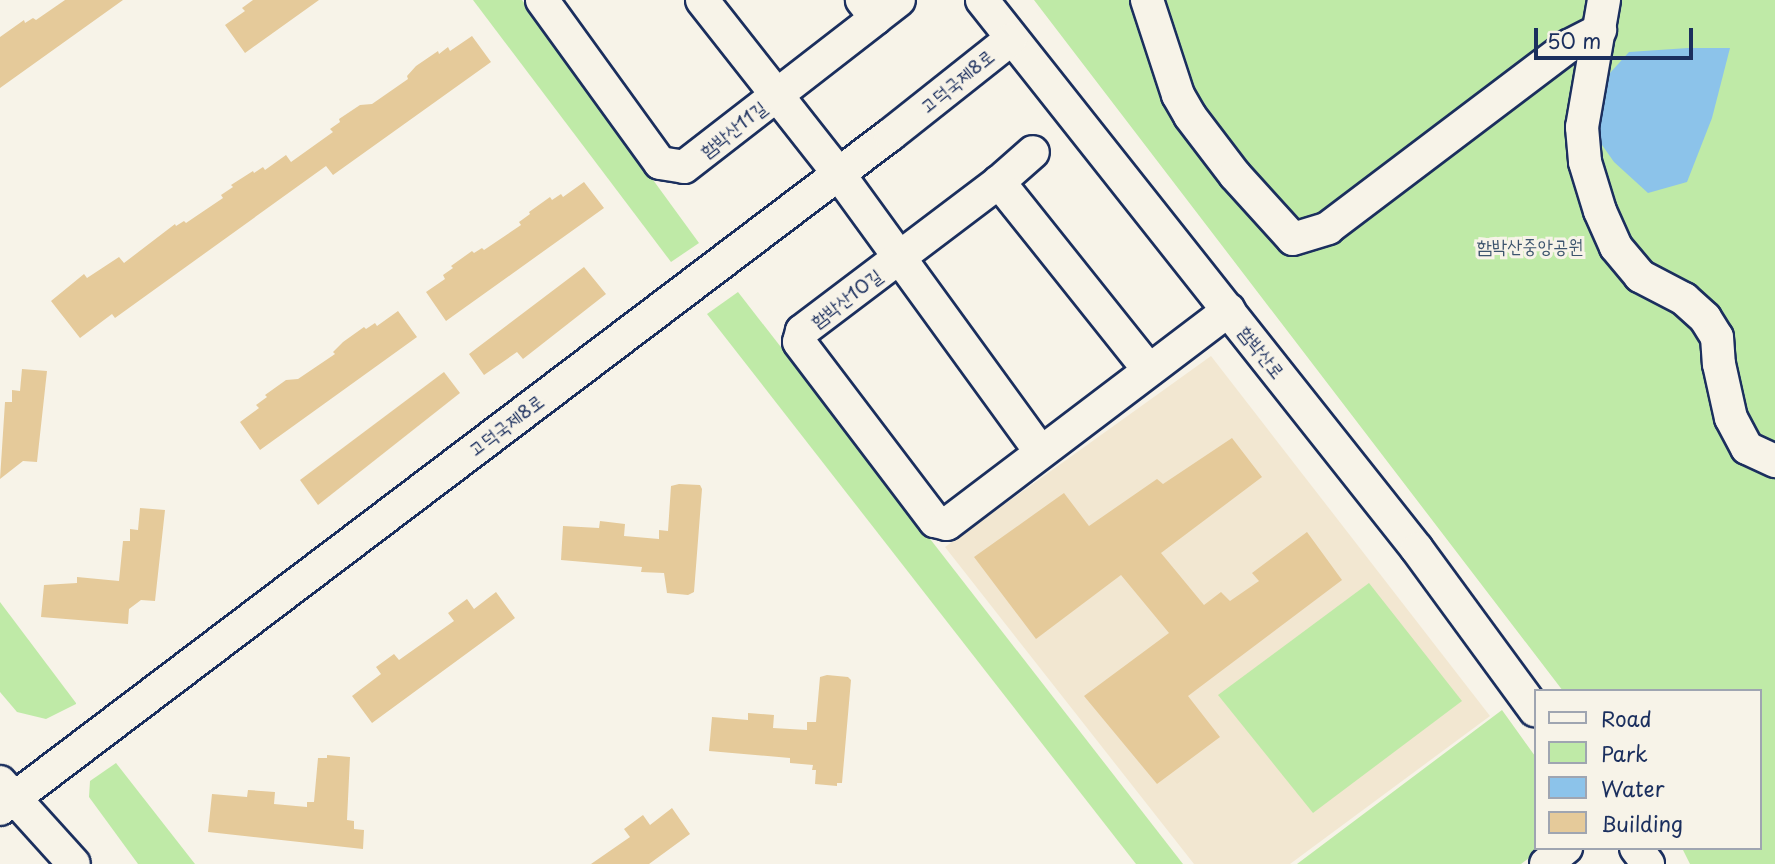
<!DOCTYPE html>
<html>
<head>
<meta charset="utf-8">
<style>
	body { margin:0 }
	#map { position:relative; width:1775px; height:864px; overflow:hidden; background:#f7f3e8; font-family:"Playpen Sans","Poor Story",sans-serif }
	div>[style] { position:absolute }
	.built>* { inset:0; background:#f2e7d1 }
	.green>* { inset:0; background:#bfeaa7 }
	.water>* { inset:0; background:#8cc3ea }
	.building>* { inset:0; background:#e5ca9a }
	.roads { filter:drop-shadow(2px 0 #1b2f5e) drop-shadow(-2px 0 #1b2f5e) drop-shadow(0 2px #1b2f5e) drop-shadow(0 -2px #1b2f5e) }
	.minor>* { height:32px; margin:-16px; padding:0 16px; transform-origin:16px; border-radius:16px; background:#f7f3e8 }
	span { translate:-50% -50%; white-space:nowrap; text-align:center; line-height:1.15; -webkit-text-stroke:6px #f7f3e8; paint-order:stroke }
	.street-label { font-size:19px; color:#1b2f5e }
	.park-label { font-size:19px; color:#3c546d }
	.legend { position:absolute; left:1534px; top:689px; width:228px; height:161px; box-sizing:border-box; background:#f7f3e8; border:2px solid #9fa5b1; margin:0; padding:9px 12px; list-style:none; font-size:21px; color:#1b2f5e }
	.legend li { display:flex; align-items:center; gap:14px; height:35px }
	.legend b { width:35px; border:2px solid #9fa5b1 }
	.scale { position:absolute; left:1534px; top:28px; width:159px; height:32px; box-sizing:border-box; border:4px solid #1b2f5e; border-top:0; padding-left:9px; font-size:21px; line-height:24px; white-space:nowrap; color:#1b2f5e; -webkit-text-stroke:5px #f7f3e8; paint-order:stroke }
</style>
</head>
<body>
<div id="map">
	<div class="built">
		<i style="clip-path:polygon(1211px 356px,1490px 716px,1290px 864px,1194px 864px,945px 547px)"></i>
	</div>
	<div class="green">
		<i style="clip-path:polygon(473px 0,522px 0,699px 243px,671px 262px)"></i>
		<i style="clip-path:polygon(1034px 0,1775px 0,1775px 864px,1690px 864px,1682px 848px,1759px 848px,1759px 691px,1563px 691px)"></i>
		<i style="clip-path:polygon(738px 292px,1183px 864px,1136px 864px,707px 314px)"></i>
		<i style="clip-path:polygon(1369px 583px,1462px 701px,1313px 813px,1218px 695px)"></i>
		<i style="clip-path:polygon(0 602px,76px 703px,76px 704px,46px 719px,17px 712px,0 692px)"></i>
		<i style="clip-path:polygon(1502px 710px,1535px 756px,1535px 848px,1542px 848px,1521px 864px,1297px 864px)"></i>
		<i style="clip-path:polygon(116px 763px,195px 864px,138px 864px,89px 797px,90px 781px)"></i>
	</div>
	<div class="water">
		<i style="clip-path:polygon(1688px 48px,1730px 48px,1712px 118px,1687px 182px,1648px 193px,1614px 162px,1595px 135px,1610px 73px,1629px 52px)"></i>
	</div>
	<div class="building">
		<i style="clip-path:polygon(65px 0,123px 0,0 88px,0 37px,24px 20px,25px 23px,33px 18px,36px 20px)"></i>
		<i style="clip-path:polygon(253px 0,319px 0,245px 53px,225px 25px,245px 11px,242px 8px)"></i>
		<i style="clip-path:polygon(472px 36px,491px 62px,333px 175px,326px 166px,115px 318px,112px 314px,80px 338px,51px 301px,84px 274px,87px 278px,119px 257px,124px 263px,175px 224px,176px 226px,184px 221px,186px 223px,223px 198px,221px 195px,233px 187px,231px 185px,253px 171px,254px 173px,263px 167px,265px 170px,286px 155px,291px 162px,333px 132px,330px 129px,340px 122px,339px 119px,360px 105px,372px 104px,408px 79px,407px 76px,416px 66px,438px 51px,439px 54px,448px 47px,450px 51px)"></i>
		<i style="clip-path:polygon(584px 182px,604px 208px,446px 321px,426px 292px,445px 279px,443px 275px,453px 268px,451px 266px,472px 251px,474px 253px,482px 248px,484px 250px,521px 225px,519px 222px,530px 214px,529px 212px,550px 197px,552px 200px,561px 194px,563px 197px)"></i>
		<i style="clip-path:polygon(584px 267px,606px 294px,523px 359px,517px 352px,484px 375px,469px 354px)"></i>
		<i style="clip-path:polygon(398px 311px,417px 337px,260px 450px,240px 422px,259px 408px,256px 405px,267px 397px,265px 395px,286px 380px,298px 379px,335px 354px,333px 352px,343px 342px,364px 327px,366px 329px,375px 323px,377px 326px)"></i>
		<i style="clip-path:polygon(22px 369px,47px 371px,37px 462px,23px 461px,0 479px,5px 402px,12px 402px,12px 390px,20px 391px)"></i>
		<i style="clip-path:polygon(444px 372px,460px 393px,318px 505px,300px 480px)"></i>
		<i style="clip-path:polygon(1232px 438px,1262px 477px,1161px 553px,1204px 605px,1221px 592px,1230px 601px,1259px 581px,1252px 573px,1307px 532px,1342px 580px,1188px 696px,1220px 737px,1157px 784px,1084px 696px,1169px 633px,1121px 575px,1036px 639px,974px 557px,1064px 493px,1089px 526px,1157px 479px,1163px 484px)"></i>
		<i style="clip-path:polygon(679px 484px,700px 485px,702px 489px,694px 592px,688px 595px,667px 593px,664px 573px,641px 572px,642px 567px,561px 560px,563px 526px,599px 528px,600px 521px,625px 524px,624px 536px,659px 539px,659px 530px,668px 531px,671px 486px)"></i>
		<i style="clip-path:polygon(140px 508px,165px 510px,155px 601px,141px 600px,129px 609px,128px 624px,41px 617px,44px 585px,77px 583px,77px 577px,119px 581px,123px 541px,130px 541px,130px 529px,138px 530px)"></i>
		<i style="clip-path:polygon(496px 592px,515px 618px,372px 723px,352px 696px,381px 674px,376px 667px,394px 654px,399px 660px,454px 621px,448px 613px,467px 599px,474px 609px)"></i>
		<i style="clip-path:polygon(827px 675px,848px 677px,851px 680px,842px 783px,837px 783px,837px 786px,815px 784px,816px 770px,812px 770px,813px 765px,790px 763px,790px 758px,709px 751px,712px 717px,748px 720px,748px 713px,774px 715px,773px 728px,807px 730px,807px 722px,816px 722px,820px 677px)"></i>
		<i style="clip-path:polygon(327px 755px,350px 757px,347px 820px,354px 821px,354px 829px,364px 830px,363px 849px,208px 832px,212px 794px,247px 797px,248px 790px,275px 792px,274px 804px,307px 807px,307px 802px,314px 802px,318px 758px,327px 758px)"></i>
		<i style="clip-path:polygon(672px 808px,690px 834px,649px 864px,591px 864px,630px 837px,624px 829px,643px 815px,650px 825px)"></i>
	</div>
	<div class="roads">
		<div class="minor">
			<i style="left:542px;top:0;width:201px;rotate:54.1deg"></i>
			<i style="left:660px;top:163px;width:24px;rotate:9deg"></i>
			<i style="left:684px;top:167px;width:243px;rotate:-37.8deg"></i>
			<i style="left:876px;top:18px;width:23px;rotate:-128deg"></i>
			<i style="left:702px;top:0;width:220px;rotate:51.8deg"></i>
			<i style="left:838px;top:173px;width:345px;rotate:54deg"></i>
			<i style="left:982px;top:0;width:700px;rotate:51.61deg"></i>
			<i style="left:1417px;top:549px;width:200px;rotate:53.8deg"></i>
			<i style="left:1147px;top:0;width:100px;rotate:71.9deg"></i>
			<i style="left:1178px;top:95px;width:24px;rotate:60deg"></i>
			<i style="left:1190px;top:116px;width:74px;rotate:52.7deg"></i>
			<i style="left:1235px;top:175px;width:86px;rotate:47.8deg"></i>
			<i style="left:1293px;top:239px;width:37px;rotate:-17deg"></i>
			<i style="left:1328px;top:228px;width:302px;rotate:-37.1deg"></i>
			<i style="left:1569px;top:46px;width:35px;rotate:-27deg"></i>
			<i style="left:1604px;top:0;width:129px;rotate:99.8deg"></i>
			<i style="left:1582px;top:127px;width:35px;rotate:85deg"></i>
			<i style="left:1585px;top:162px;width:51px;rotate:73deg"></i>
			<i style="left:1600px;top:211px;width:39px;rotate:66deg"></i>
			<i style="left:1616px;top:247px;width:38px;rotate:50deg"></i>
			<i style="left:1640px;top:276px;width:50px;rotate:27.6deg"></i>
			<i style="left:1684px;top:299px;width:28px;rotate:42deg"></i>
			<i style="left:1705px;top:318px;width:22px;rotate:58deg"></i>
			<i style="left:1717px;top:337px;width:27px;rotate:86deg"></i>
			<i style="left:1719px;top:364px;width:55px;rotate:77.5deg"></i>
			<i style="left:1731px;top:418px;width:34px;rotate:62deg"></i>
			<i style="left:1747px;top:448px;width:31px;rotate:25deg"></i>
			<i style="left:876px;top:18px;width:29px;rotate:-38deg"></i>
			<i style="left:999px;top:182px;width:45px;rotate:-41.4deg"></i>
			<i style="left:1149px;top:370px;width:241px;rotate:-128.6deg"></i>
			<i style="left:999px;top:182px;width:247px;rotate:142.9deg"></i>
			<i style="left:802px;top:331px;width:11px;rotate:105deg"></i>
			<i style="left:799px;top:342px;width:225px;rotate:52.8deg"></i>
			<i style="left:935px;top:521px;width:12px;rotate:14deg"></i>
			<i style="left:947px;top:524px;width:354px;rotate:-37.2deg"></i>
			<i style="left:0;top:782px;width:110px;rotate:47.9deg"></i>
			<i style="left:0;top:809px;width:1116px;rotate:-37.14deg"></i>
			<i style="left:890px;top:135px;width:154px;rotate:-38.4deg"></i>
			<i style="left:1636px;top:848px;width:20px;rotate:53deg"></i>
			<i style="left:1546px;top:864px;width:26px;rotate:-39deg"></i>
		</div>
	</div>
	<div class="street-label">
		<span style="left:957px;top:81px;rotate:-39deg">고덕국제8로</span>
		<span style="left:733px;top:129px;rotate:-38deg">함박산11길</span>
		<span style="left:846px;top:298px;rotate:-37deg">함박산10길</span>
		<span style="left:1262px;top:352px;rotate:52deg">함박산로</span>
		<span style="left:506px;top:425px;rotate:-37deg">고덕국제8로</span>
	</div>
	<div class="park-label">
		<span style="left:1530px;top:246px">함박산중앙공원</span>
	</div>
	<ul class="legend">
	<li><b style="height:9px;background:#f7f3e8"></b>Road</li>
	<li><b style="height:19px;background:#bfeaa7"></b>Park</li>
	<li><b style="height:19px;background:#8cc3ea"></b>Water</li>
	<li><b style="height:19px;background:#e5ca9a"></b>Building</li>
	</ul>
	<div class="scale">50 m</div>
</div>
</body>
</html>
